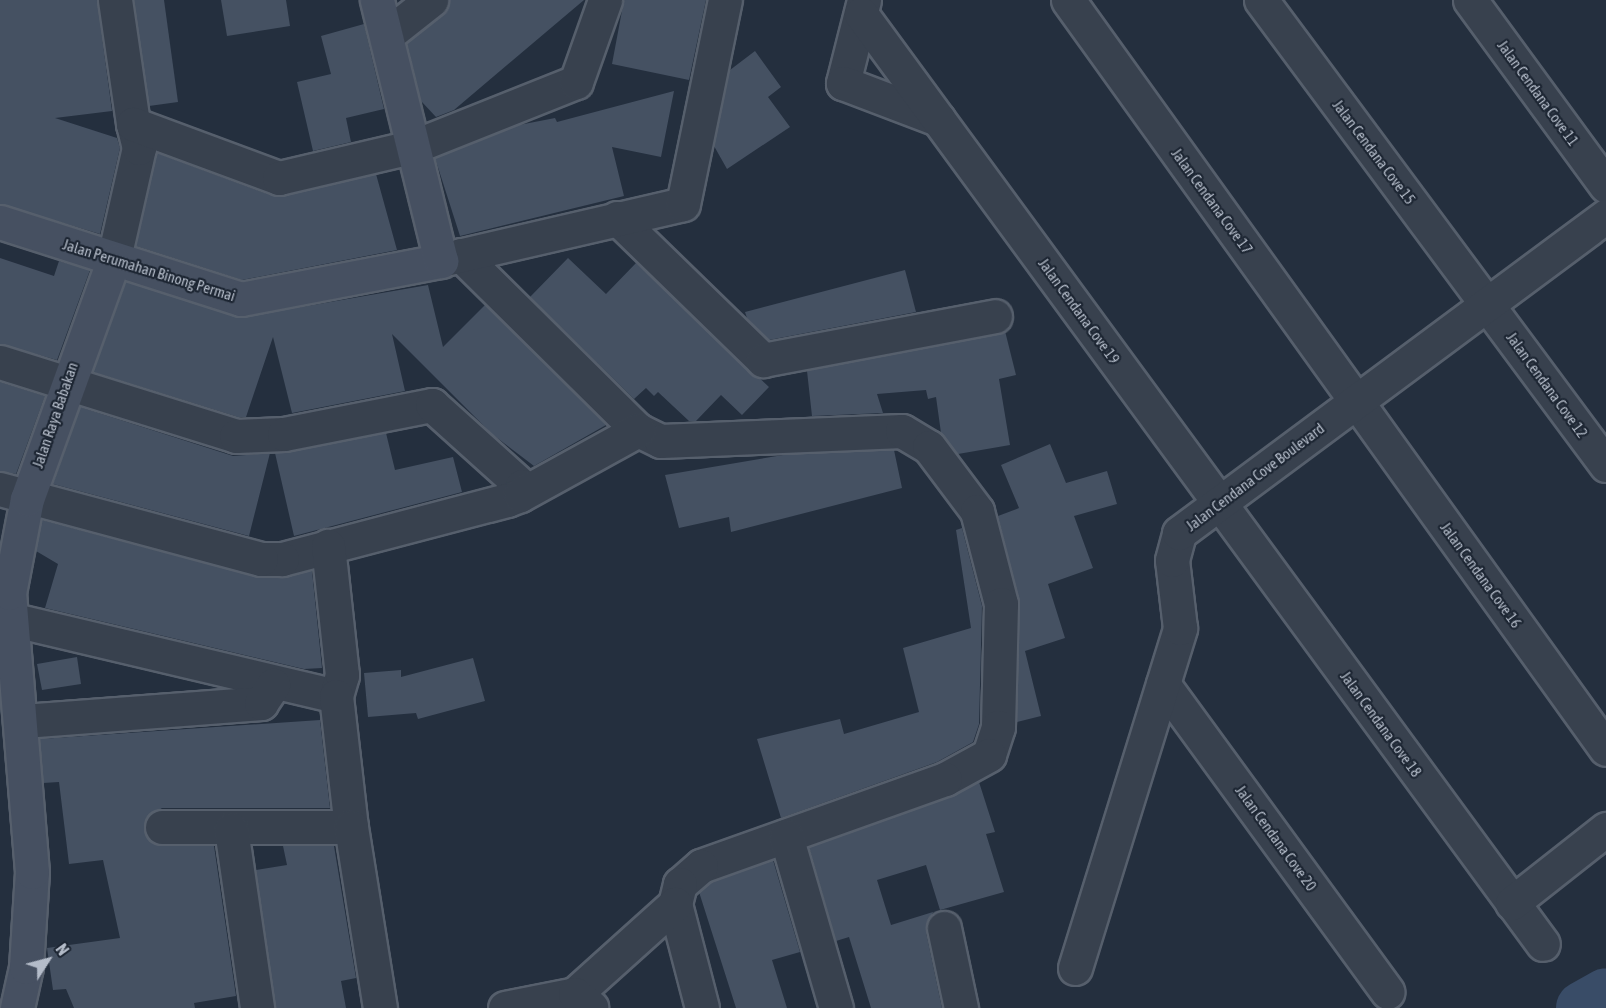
<!DOCTYPE html>
<html>
<head>
<meta charset="utf-8">
<style>
	body { margin:0 }
	#map { position:relative; width:1606px; height:1008px; overflow:hidden; background:#242f3e; font-family:"Asap Condensed",sans-serif }
	div>[style] { position:absolute }
	.river>* { height:54px; margin:-27px; padding:0 27px; transform-origin:27px; border-radius:27px; background:#394c67 }
	.building>* { inset:0; background:#455162 }
	.roads { filter:drop-shadow(2px 0 #565f6c) drop-shadow(-2px 0 #565f6c) drop-shadow(0 2px #565f6c) drop-shadow(0 -2px #565f6c) }
	.street>* { height:33px; margin:-16.5px; padding:0 16.5px; transform-origin:16.5px; border-radius:16.5px; background:#38414e }
	.secondary>* { height:33px; margin:-16.5px; padding:0 16.5px; transform-origin:16.5px; border-radius:16.5px; background:#465061 }
	span { translate:-50% -50%; white-space:nowrap; text-align:center; line-height:1.15; -webkit-text-stroke:4.5px #1d2633; paint-order:stroke }
	.street-label { font-size:15px; color:#b4bcc9 }
	.north { position:absolute; left:18px; top:930px; width:60px; height:60px; -webkit-text-stroke:4px #1d2633; paint-order:stroke; rotate:54deg; font-size:16px; font-weight:700; line-height:24px; text-align:center; color:#b4bcc9 }
	.north::after { content:''; display:block; margin:auto; width:21px; height:27px; background:#b4bcc9; clip-path:polygon(50% 0,100% 100%,50% 72%,0 100%) }
</style>
</head>
<body>
<div id="map">
	<div class="river">
		<i style="left:1583px;top:1008px;width:26px;rotate:-29deg"></i>
	</div>
	<div class="building">
		<i style="clip-path:polygon(0 0,97px 0,112px 111px,55px 118px,117px 138px,120px 148px,100px 234px,0 204px)"></i>
		<i style="clip-path:polygon(134px 0,164px 0,178px 102px,149px 106px)"></i>
		<i style="clip-path:polygon(221px 0,286px 0,290px 26px,227px 36px)"></i>
		<i style="clip-path:polygon(449px 0,584px 0,454px 110px,436px 117px,421px 101px,407px 43px,443px 15px)"></i>
		<i style="clip-path:polygon(624px 0,706px 0,689px 80px,612px 64px)"></i>
		<i style="clip-path:polygon(364px 24px,384px 109px,346px 118px,351px 142px,313px 151px,297px 82px,331px 74px,321px 36px)"></i>
		<i style="clip-path:polygon(755px 51px,781px 87px,768px 97px,790px 127px,727px 169px,714px 146px,730px 70px)"></i>
		<i style="clip-path:polygon(674px 91px,661px 157px,612px 147px,624px 196px,460px 236px,435px 158px,519px 125px,555px 118px,557px 122px)"></i>
		<i style="clip-path:polygon(157px 153px,273px 196px,376px 174px,397px 250px,242px 280px,136px 246px)"></i>
		<i style="clip-path:polygon(0 258px,54px 276px,59px 261px,90px 270px,57px 360px,0 344px)"></i>
		<i style="clip-path:polygon(568px 258px,606px 294px,636px 263px,769px 387px,742px 415px,721px 395px,696px 421px,689px 421px,658px 392px,654px 396px,646px 388px,634px 399px,530px 297px)"></i>
		<i style="clip-path:polygon(905px 270px,916px 312px,769px 340px,747px 318px,745px 312px)"></i>
		<i style="clip-path:polygon(126px 282px,244px 317px,428px 285px,443px 347px,485px 305px,606px 425px,534px 466px,492px 434px,392px 334px,405px 391px,292px 413px,273px 337px,246px 417px,238px 417px,93px 372px)"></i>
		<i style="clip-path:polygon(1005px 331px,1016px 375px,999px 379px,1010px 445px,958px 454px,941px 433px,936px 397px,928px 399px,926px 390px,877px 394px,883px 413px,812px 416px,807px 371px)"></i>
		<i style="clip-path:polygon(0 382px,45px 396px,16px 474px,0 471px)"></i>
		<i style="clip-path:polygon(80px 407px,233px 456px,270px 453px,249px 536px,53px 484px)"></i>
		<i style="clip-path:polygon(386px 433px,395px 470px,453px 457px,462px 492px,294px 536px,275px 453px)"></i>
		<i style="clip-path:polygon(1050px 444px,1066px 483px,1107px 471px,1117px 504px,1074px 516px,1093px 568px,1048px 584px,1065px 638px,1025px 651px,1041px 716px,1017px 722px,1020px 604px,998px 516px,1019px 508px,1001px 465px)"></i>
		<i style="clip-path:polygon(894px 450px,902px 488px,731px 532px,729px 517px,679px 528px,665px 475px,789px 454px)"></i>
		<i style="clip-path:polygon(42px 520px,256px 577px,312px 571px,322px 668px,304px 669px,45px 608px,58px 564px,36px 551px)"></i>
		<i style="clip-path:polygon(962px 528px,982px 606px,979px 724px,973px 742px,937px 762px,781px 818px,757px 739px,840px 719px,844px 734px,919px 712px,903px 648px,971px 628px,956px 530px)"></i>
		<i style="clip-path:polygon(77px 657px,81px 684px,42px 690px,37px 664px)"></i>
		<i style="clip-path:polygon(473px 658px,485px 701px,418px 719px,416px 713px,368px 717px,364px 673px,401px 670px,401px 677px)"></i>
		<i style="clip-path:polygon(320px 720px,330px 808px,162px 808px,146px 818px,146px 836px,153px 843px,214px 846px,236px 996px,194px 1003px,195px 1008px,74px 1008px,66px 989px,53px 990px,47px 948px,120px 938px,103px 860px,69px 864px,59px 782px,43px 783px,40px 739px)"></i>
		<i style="clip-path:polygon(979px 782px,995px 832px,986px 834px,1004px 892px,940px 910px,926px 865px,877px 880px,891px 925px,933px 912px,926px 932px,942px 1008px,871px 1008px,849px 937px,836px 941px,809px 847px)"></i>
		<i style="clip-path:polygon(283px 846px,334px 846px,356px 978px,341px 981px,346px 1008px,275px 1008px,256px 870px,287px 865px)"></i>
		<i style="clip-path:polygon(773px 860px,800px 952px,772px 960px,787px 1008px,736px 1008px,699px 892px,711px 882px)"></i>
	</div>
	<div class="roads">
		<div class="street">
			<i style="left:115px;top:0;width:125px;rotate:81.7deg"></i>
			<i style="left:864px;top:0;width:86px;rotate:104.2deg"></i>
			<i style="left:843px;top:83px;width:102px;rotate:20.8deg"></i>
			<i style="left:1068px;top:0;width:922px;rotate:54.31deg"></i>
			<i style="left:1261px;top:0;width:579px;rotate:53.43deg"></i>
			<i style="left:1470px;top:0;width:230px;rotate:53.8deg"></i>
			<i style="left:861px;top:14px;width:1153px;rotate:53.75deg"></i>
			<i style="left:388px;top:34px;width:55px;rotate:-38.3deg"></i>
			<i style="left:617px;top:218px;width:204px;rotate:44.2deg"></i>
			<i style="left:763px;top:360px;width:236px;rotate:-10.7deg"></i>
			<i style="left:461px;top:255px;width:249px;rotate:44.7deg"></i>
			<i style="left:638px;top:430px;width:25px;rotate:26deg"></i>
			<i style="left:661px;top:441px;width:241px;rotate:-2.4deg"></i>
			<i style="left:902px;top:431px;width:31px;rotate:31deg"></i>
			<i style="left:929px;top:447px;width:80px;rotate:53.1deg"></i>
			<i style="left:977px;top:511px;width:96px;rotate:75.5deg"></i>
			<i style="left:1001px;top:604px;width:123px;rotate:91.4deg"></i>
			<i style="left:998px;top:727px;width:29px;rotate:108deg"></i>
			<i style="left:989px;top:755px;width:50px;rotate:151.4deg"></i>
			<i style="left:945px;top:779px;width:259px;rotate:160.4deg"></i>
			<i style="left:701px;top:866px;width:28px;rotate:139deg"></i>
			<i style="left:680px;top:884px;width:21px;rotate:104deg"></i>
			<i style="left:675px;top:904px;width:107px;rotate:75.4deg"></i>
			<i style="left:445px;top:259px;width:244px;rotate:-13deg"></i>
			<i style="left:683px;top:204px;width:208px;rotate:-78.4deg"></i>
			<i style="left:113px;top:262px;width:117px;rotate:-77.2deg"></i>
			<i style="left:139px;top:148px;width:25px;rotate:-104deg"></i>
			<i style="left:133px;top:124px;width:156px;rotate:20.3deg"></i>
			<i style="left:279px;top:178px;width:140px;rotate:-13.2deg"></i>
			<i style="left:415px;top:146px;width:173px;rotate:-21.7deg"></i>
			<i style="left:576px;top:82px;width:87px;rotate:-70.5deg"></i>
			<i style="left:0;top:362px;width:247px;rotate:17.4deg"></i>
			<i style="left:236px;top:436px;width:48px;rotate:-2.4deg"></i>
			<i style="left:284px;top:434px;width:151px;rotate:-11.1deg"></i>
			<i style="left:432px;top:405px;width:121px;rotate:42deg"></i>
			<i style="left:522px;top:486px;width:9px;rotate:103deg"></i>
			<i style="left:520px;top:495px;width:14px;rotate:159deg"></i>
			<i style="left:507px;top:500px;width:233px;rotate:165.3deg"></i>
			<i style="left:282px;top:559px;width:21px;rotate:180deg"></i>
			<i style="left:261px;top:559px;width:270px;rotate:-165deg"></i>
			<i style="left:520px;top:495px;width:135px;rotate:-28.8deg"></i>
			<i style="left:10px;top:619px;width:335px;rotate:13.3deg"></i>
			<i style="left:336px;top:696px;width:22px;rotate:-74deg"></i>
			<i style="left:342px;top:675px;width:130px;rotate:-96.2deg"></i>
			<i style="left:1163px;top:684px;width:381px;rotate:53.9deg"></i>
			<i style="left:336px;top:696px;width:132px;rotate:83.5deg"></i>
			<i style="left:23px;top:721px;width:239px;rotate:-4.3deg"></i>
			<i style="left:261px;top:703px;width:22px;rotate:-56deg"></i>
			<i style="left:162px;top:827px;width:189px"></i>
			<i style="left:351px;top:827px;width:183px;rotate:80.9deg"></i>
			<i style="left:231px;top:829px;width:181px;rotate:81.7deg"></i>
			<i style="left:786px;top:836px;width:179px;rotate:73.8deg"></i>
			<i style="left:1512px;top:903px;width:120px;rotate:-38.2deg"></i>
			<i style="left:944px;top:928px;width:82px;rotate:78deg"></i>
			<i style="left:1075px;top:968px;width:356px;rotate:-72.8deg"></i>
			<i style="left:1180px;top:628px;width:68px;rotate:-96.7deg"></i>
			<i style="left:1172px;top:560px;width:28px;rotate:-75deg"></i>
			<i style="left:1179px;top:533px;width:532px;rotate:-36.59deg"></i>
			<i style="left:575px;top:994px;width:135px;rotate:-42deg"></i>
			<i style="left:505px;top:1008px;width:71px;rotate:-11.3deg"></i>
			<i style="left:575px;top:994px;width:21px;rotate:39deg"></i>
		</div>
		<div class="secondary">
			<i style="left:0;top:222px;width:253px;rotate:17.7deg"></i>
			<i style="left:241px;top:299px;width:204px;rotate:-10.8deg"></i>
			<i style="left:441px;top:261px;width:269px;rotate:-103.8deg"></i>
			<i style="left:17px;top:1008px;width:42px;rotate:-77.6deg"></i>
			<i style="left:26px;top:967px;width:95px;rotate:-86.4deg"></i>
			<i style="left:32px;top:872px;width:280px;rotate:-94.7deg"></i>
			<i style="left:9px;top:593px;width:96px;rotate:-79.2deg"></i>
			<i style="left:27px;top:499px;width:252px;rotate:-70.1deg"></i>
		</div>
	</div>
	<div class="street-label">
		<span style="left:1538px;top:93px;rotate:54deg">Jalan Cendana Cove 11</span>
		<span style="left:1374px;top:152px;rotate:53deg">Jalan Cendana Cove 15</span>
		<span style="left:1212px;top:201px;rotate:54deg">Jalan Cendana Cove 17</span>
		<span style="left:149px;top:270px;rotate:17deg">Jalan Perumahan Binong Permai</span>
		<span style="left:1079px;top:311px;rotate:54deg">Jalan Cendana Cove 19</span>
		<span style="left:1547px;top:385px;rotate:54deg">Jalan Cendana Cove 12</span>
		<span style="left:55px;top:415px;rotate:-71deg">Jalan Raya Babakan</span>
		<span style="left:1255px;top:477px;rotate:-37deg">Jalan Cendana Cove Boulevard</span>
		<span style="left:1481px;top:575px;rotate:54deg">Jalan Cendana Cove 16</span>
		<span style="left:1381px;top:724px;rotate:54deg">Jalan Cendana Cove 18</span>
		<span style="left:1276px;top:838px;rotate:54deg">Jalan Cendana Cove 20</span>
	</div>
	<div class="north">N</div>
</div>
</body>
</html>
